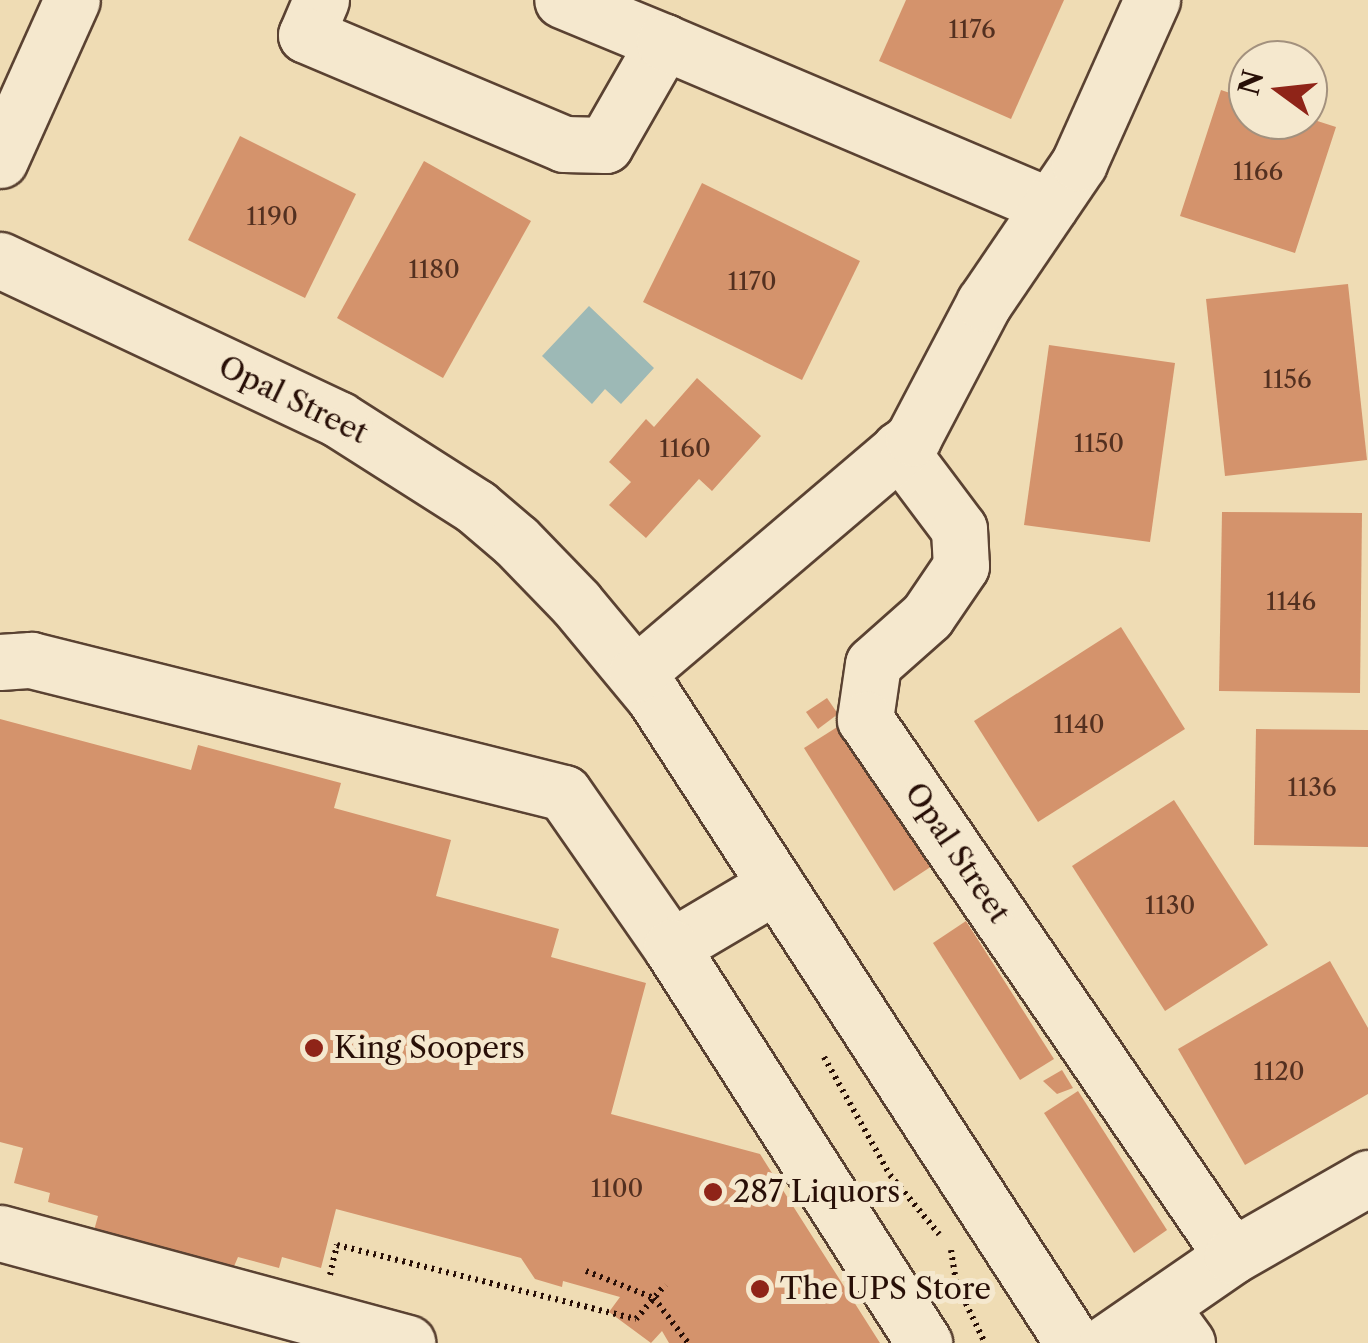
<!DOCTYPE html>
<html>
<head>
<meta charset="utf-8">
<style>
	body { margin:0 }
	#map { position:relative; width:1368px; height:1343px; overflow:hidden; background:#efdcb4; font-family:"Libre Caslon Text",serif }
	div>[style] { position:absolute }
	.water>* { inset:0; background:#9db9b6 }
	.building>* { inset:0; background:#d4936c }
	.path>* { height:6px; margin-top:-3px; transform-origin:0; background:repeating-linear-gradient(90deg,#280f07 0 2.5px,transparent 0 7.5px) }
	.roads { filter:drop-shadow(2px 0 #5a4232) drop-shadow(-2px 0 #5a4232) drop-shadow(0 2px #5a4232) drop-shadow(0 -2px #5a4232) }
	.minor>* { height:55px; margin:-27.5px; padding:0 27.5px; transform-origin:27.5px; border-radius:27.5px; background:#f5e8ce }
	.dots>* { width:28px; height:28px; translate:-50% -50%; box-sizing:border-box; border:5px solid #f5e8ce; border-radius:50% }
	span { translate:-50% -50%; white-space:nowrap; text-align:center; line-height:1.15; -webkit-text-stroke:10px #f5e8ce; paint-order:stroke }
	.number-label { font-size:25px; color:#533020 }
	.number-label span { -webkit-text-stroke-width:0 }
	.street-label { font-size:30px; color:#280f07 }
	.poi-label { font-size:30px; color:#280f07 }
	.left { translate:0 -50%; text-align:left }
	.north { position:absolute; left:1228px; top:40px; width:100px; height:100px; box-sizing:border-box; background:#f5e8ce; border:2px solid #a3917e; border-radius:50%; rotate:285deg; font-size:28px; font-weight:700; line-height:40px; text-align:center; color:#280f07 }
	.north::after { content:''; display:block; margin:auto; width:35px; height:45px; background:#8f2418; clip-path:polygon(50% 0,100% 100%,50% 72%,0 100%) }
</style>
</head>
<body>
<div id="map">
	<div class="water">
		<i style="clip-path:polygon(589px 306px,654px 368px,621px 404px,605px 389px,592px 404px,542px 356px)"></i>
	</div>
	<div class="building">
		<i style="clip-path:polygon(906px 0,1064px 0,1011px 119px,879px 61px)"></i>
		<i style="clip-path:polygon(1221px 90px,1248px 99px,1248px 120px,1308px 118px,1336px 127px,1295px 253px,1180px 216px)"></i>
		<i style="clip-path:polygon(240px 136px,356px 194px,305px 298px,188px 240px)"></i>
		<i style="clip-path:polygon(424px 161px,531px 221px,443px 378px,337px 318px)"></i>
		<i style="clip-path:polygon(702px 183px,860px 261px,802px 380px,643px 302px)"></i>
		<i style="clip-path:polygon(1348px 284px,1367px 460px,1225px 476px,1206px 299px)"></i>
		<i style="clip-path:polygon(1049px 345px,1175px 363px,1150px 542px,1024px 525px)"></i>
		<i style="clip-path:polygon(697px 378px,761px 436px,712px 491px,699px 479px,646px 538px,609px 505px,631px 482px,609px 462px,646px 419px,654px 427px)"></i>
		<i style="clip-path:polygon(1222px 512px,1362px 513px,1360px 693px,1219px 691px)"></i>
		<i style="clip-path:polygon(1121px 627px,1185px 729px,1038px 822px,974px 721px)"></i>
		<i style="clip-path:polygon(827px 698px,838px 714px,818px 729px,806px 712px)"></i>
		<i style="clip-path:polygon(0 719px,191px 770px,198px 745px,341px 783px,334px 808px,451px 840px,436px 896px,559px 929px,551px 957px,646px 983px,611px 1114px,760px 1154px,880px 1343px,669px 1343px,662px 1331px,651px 1343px,609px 1312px,620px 1297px,563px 1281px,562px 1287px,535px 1279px,521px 1258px,336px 1209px,321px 1268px,282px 1257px,279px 1268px,238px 1257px,232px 1271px,93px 1234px,98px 1216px,48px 1202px,50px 1193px,14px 1183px,23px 1148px,0 1142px)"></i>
		<i style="clip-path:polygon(842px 724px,932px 866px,894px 891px,804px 748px)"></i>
		<i style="clip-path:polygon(1256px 729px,1368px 730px,1368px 847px,1254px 845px)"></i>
		<i style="clip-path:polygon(1174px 800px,1268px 945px,1165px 1011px,1072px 866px)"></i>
		<i style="clip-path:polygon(966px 921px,1054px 1059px,1020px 1080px,933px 943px)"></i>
		<i style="clip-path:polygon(1330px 961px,1368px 1028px,1368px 1094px,1245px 1165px,1178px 1049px)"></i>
		<i style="clip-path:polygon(1062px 1070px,1073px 1088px,1057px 1094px,1043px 1081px)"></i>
		<i style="clip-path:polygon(1078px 1091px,1167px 1230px,1134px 1253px,1044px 1113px)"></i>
	</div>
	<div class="path">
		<i style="left:824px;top:1057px;width:135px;rotate:60.8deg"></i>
		<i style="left:890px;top:1175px;width:77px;rotate:50.3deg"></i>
		<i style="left:951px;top:1250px;width:33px;rotate:81deg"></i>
		<i style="left:956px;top:1283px;width:67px;rotate:64.2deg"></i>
		<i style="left:586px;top:1271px;width:73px;rotate:21.7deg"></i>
		<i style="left:654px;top:1298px;width:56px;rotate:52.9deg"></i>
		<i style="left:330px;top:1275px;width:31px;rotate:-77deg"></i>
		<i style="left:337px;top:1245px;width:308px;rotate:13.9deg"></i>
		<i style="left:636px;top:1319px;width:45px;rotate:-49.5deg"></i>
	</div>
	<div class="roads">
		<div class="minor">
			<i style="left:321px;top:0;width:38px;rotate:113deg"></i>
			<i style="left:306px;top:35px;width:280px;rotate:22.9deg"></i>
			<i style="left:564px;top:144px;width:41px;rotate:1.4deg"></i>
			<i style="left:605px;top:145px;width:119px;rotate:-60.2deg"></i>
			<i style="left:664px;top:42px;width:110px;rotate:-157.6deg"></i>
			<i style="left:664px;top:42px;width:419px;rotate:23deg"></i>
			<i style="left:0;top:160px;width:175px;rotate:-65.8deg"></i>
			<i style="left:0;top:260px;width:374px;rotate:25.2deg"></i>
			<i style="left:338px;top:419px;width:164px;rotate:32.5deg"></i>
			<i style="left:476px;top:507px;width:52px;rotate:40.4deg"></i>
			<i style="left:516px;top:541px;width:86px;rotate:45.9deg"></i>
			<i style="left:576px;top:603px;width:122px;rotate:50.3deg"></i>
			<i style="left:654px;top:697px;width:770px;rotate:57.03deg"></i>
			<i style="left:899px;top:449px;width:100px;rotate:53.1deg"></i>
			<i style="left:959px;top:529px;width:37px;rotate:87deg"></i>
			<i style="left:961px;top:566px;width:60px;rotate:124.2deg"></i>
			<i style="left:927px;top:616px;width:72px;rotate:138.4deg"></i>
			<i style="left:873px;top:664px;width:56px;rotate:98.3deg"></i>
			<i style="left:865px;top:719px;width:650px;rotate:55.65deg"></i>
			<i style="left:0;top:662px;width:31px;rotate:-4deg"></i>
			<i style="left:31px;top:660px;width:549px;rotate:14.01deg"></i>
			<i style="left:564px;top:793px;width:188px;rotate:55.2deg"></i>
			<i style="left:636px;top:674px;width:364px;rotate:-40.4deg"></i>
			<i style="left:913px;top:438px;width:153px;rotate:-62.3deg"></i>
			<i style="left:984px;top:303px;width:169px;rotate:-55.8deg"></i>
			<i style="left:1079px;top:163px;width:179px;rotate:-65.9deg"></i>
			<i style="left:776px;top:885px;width:122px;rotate:149.4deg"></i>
			<i style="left:671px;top:947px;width:470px;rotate:57.4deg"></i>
			<i style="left:0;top:1233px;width:422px;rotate:15.1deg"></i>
			<i style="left:1160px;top:1306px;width:46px;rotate:53.9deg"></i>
			<i style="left:1106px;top:1343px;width:153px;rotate:-34.6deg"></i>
			<i style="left:1232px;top:1256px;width:157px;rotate:-29.8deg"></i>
		</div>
	</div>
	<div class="dots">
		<i style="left:314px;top:1048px;background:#8f2418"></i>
		<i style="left:713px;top:1192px;background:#8f2418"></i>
		<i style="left:760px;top:1289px;background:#8f2418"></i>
	</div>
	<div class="number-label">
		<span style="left:972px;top:30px">1176</span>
		<span style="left:1258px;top:172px">1166</span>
		<span style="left:272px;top:217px">1190</span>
		<span style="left:434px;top:270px">1180</span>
		<span style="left:752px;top:282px">1170</span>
		<span style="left:1287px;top:380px">1156</span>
		<span style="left:1099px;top:444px">1150</span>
		<span style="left:685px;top:449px">1160</span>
		<span style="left:1291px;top:602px">1146</span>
		<span style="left:1079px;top:725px">1140</span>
		<span style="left:1312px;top:788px">1136</span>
		<span style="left:1170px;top:906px">1130</span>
		<span style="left:1279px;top:1072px">1120</span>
		<span style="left:617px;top:1189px">1100</span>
	</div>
	<div class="street-label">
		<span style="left:293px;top:400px;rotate:26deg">Opal Street</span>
		<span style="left:957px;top:853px;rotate:56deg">Opal Street</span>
	</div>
	<div class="poi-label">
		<span class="left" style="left:334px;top:1048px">King Soopers</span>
		<span class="left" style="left:733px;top:1192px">287 Liquors</span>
		<span class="left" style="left:780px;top:1289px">The UPS Store</span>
	</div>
	<div class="north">N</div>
</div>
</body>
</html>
